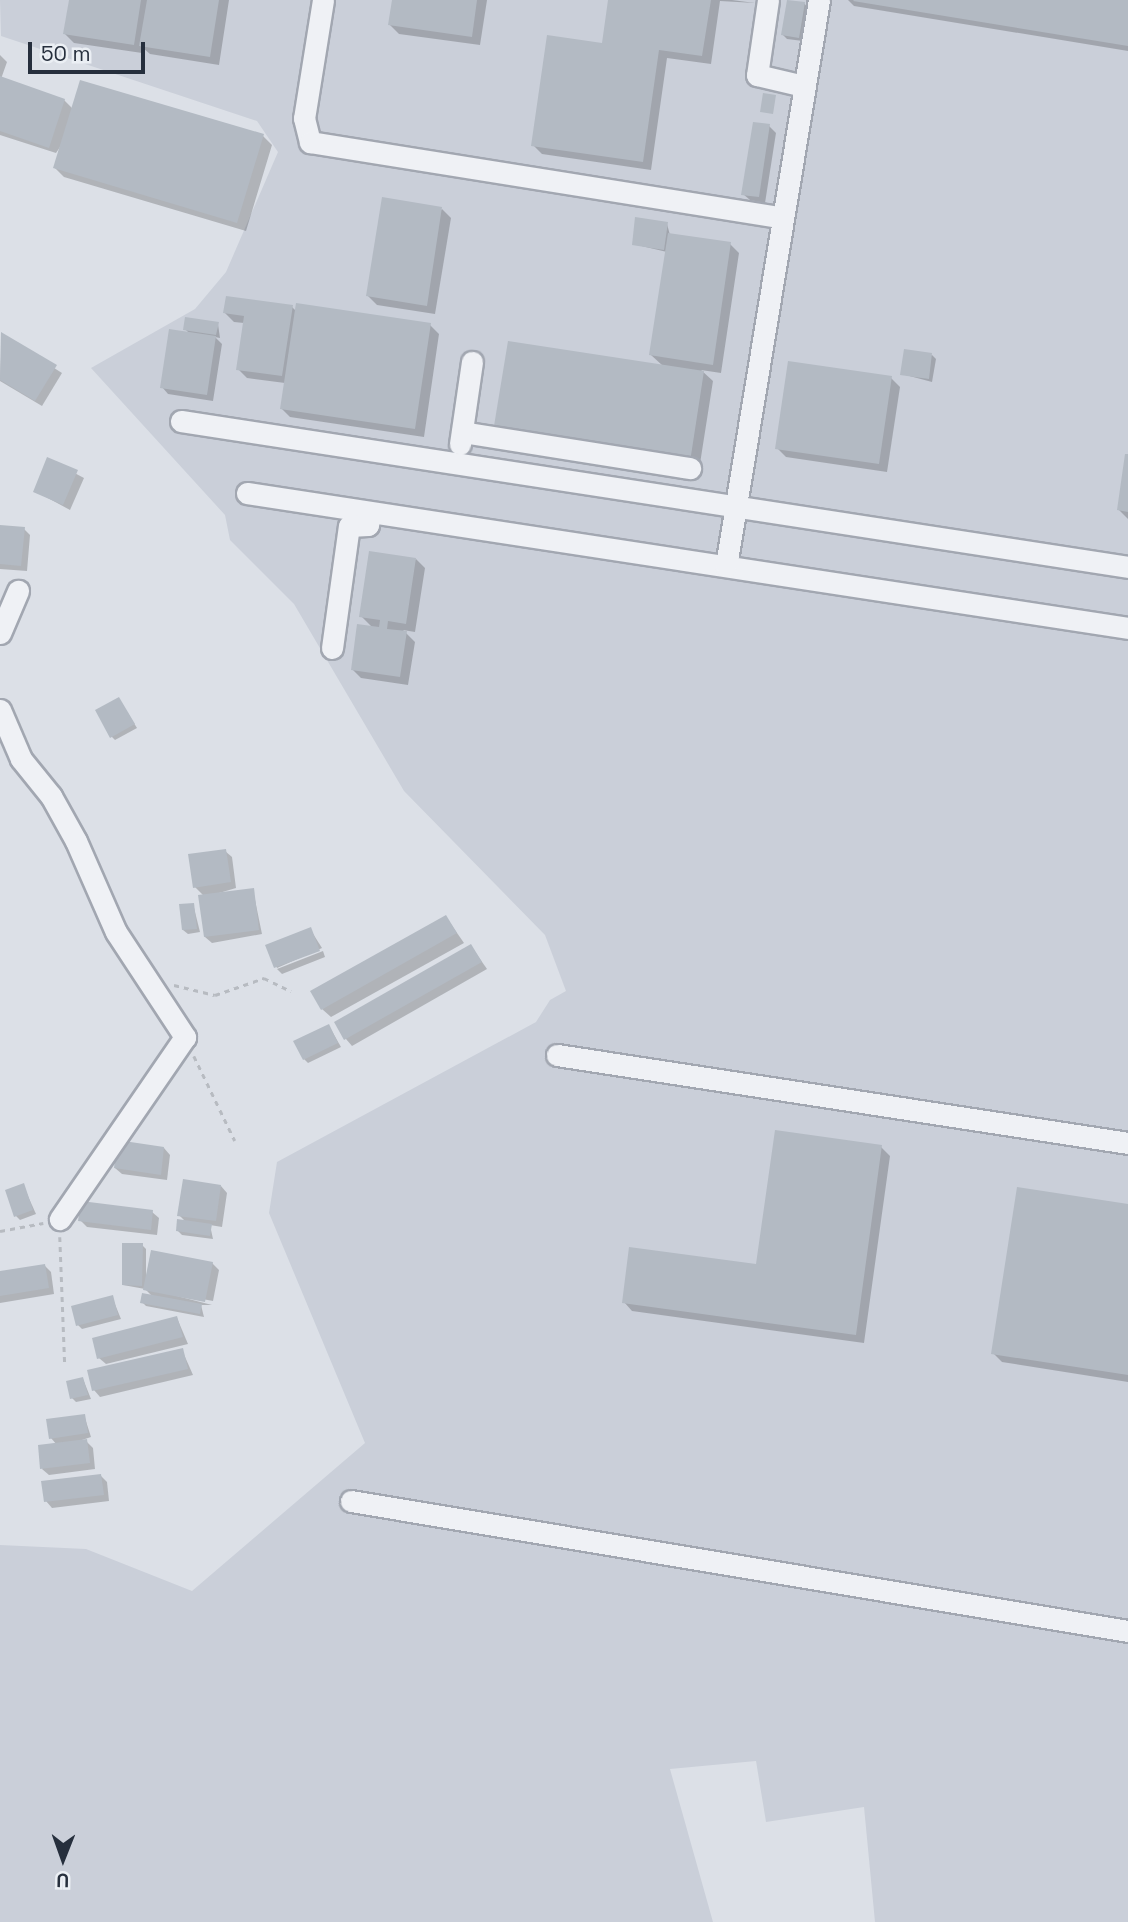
<!DOCTYPE html>
<html>
<head>
<meta charset="utf-8">
<style>
	body { margin:0 }
	#map { position:relative; width:1128px; height:1922px; overflow:hidden; background:#dce0e7; font-family:"Space Grotesk",sans-serif }
	div>[style] { position:absolute }
	.built>* { inset:0; background:#cacfd9 }
	.shadow>* { inset:0; background:#0003 }
	.building>* { inset:0; background:#b3bac3 }
	.path>* { height:2.5px; margin-top:-1.25px; transform-origin:0; background:repeating-linear-gradient(90deg,#b7bbc1 0 5px,transparent 0 10px) }
	.roads { filter:drop-shadow(2px 0 #a2a7b1) drop-shadow(-2px 0 #a2a7b1) drop-shadow(0 2px #a2a7b1) drop-shadow(0 -2px #a2a7b1) }
	.minor>* { height:21px; margin:-10.5px; padding:0 10.5px; transform-origin:10.5px; border-radius:10.5px; background:#eff1f5 }
	span { translate:-50% -50%; white-space:nowrap; text-align:center; line-height:1.15; -webkit-text-stroke:7px #ebeff4; paint-order:stroke }
	.north { position:absolute; left:28px; top:1824px; width:70px; height:70px; -webkit-text-stroke:5px #ebeff4; paint-order:stroke; rotate:181deg; font-size:19px; font-weight:700; line-height:28px; text-align:center; color:#262f3d }
	.north::after { content:''; display:block; margin:auto; width:24px; height:32px; background:#262f3d; clip-path:polygon(50% 0,100% 100%,50% 72%,0 100%) }
	.scale { position:absolute; left:28px; top:42px; width:117px; height:32px; box-sizing:border-box; border:4px solid #262f3d; border-top:0; padding-left:9px; font-size:21px; line-height:24px; white-space:nowrap; color:#262f3d; -webkit-text-stroke:5px #ebeff4; paint-order:stroke }
</style>
</head>
<body>
<div id="map">
	<div class="built">
		<i style="clip-path:polygon(0 0,1128px 0,1128px 1922px,875px 1922px,864px 1807px,766px 1822px,756px 1761px,670px 1769px,713px 1922px,0 1922px,0 1545px,86px 1549px,192px 1591px,365px 1443px,269px 1213px,277px 1162px,536px 1022px,550px 1000px,566px 991px,545px 935px,404px 791px,294px 604px,230px 540px,225px 515px,91px 368px,195px 309px,226px 272px,278px 152px,257px 121px,1px 36px)"></i>
	</div>
	<div class="shadow">
		<i style="clip-path:polygon(70px 0,229px 0,219px 65px,150px 54px,143px 48px,142px 53px,74px 43px,65px 34px)"></i>
		<i style="clip-path:polygon(393px 0,487px 0,480px 45px,399px 34px,390px 25px)"></i>
		<i style="clip-path:polygon(610px 0,732px 0,755px 3px,720px 1px,711px 64px,667px 58px,651px 170px,542px 154px,533px 145px,603px 45px)"></i>
		<i style="clip-path:polygon(848px 0,1128px 0,1128px 51px,854px 6px)"></i>
		<i style="clip-path:polygon(804px 3px,808px 8px,803px 41px,787px 39px,783px 35px)"></i>
		<i style="clip-path:polygon(0 55px,7px 62px,1px 79px,64px 100px,73px 109px,263px 136px,272px 145px,246px 231px,64px 177px,55px 168px,62px 144px,56px 153px,0 135px)"></i>
		<i style="clip-path:polygon(769px 126px,776px 133px,765px 203px,750px 200px,743px 194px)"></i>
		<i style="clip-path:polygon(442px 209px,451px 218px,435px 314px,377px 305px,368px 296px)"></i>
		<i style="clip-path:polygon(667px 224px,670px 235px,730px 244px,739px 253px,721px 373px,701px 370px,713px 381px,699px 470px,504px 440px,663px 366px,651px 355px,667px 252px,633px 244px)"></i>
		<i style="clip-path:polygon(292px 307px,296px 311px,430px 325px,439px 334px,424px 437px,290px 417px,281px 408px,285px 383px,247px 378px,238px 369px,244px 323px,234px 322px,225px 313px)"></i>
		<i style="clip-path:polygon(218px 324px,220px 338px,215px 337px,222px 344px,213px 401px,168px 394px,162px 387px,190px 334px,185px 329px)"></i>
		<i style="clip-path:polygon(2px 335px,62px 373px,42px 406px,0 381px)"></i>
		<i style="clip-path:polygon(932px 355px,936px 359px,932px 382px,902px 374px)"></i>
		<i style="clip-path:polygon(891px 378px,900px 387px,887px 472px,786px 457px,777px 448px)"></i>
		<i style="clip-path:polygon(1128px 456px,1128px 519px,1119px 510px)"></i>
		<i style="clip-path:polygon(48px 459px,84px 478px,70px 510px,35px 491px)"></i>
		<i style="clip-path:polygon(0 527px,24px 529px,30px 535px,27px 571px,0 569px)"></i>
		<i style="clip-path:polygon(416px 559px,425px 568px,415px 632px,403px 630px,415px 642px,408px 685px,361px 678px,352px 669px,373px 628px,361px 616px)"></i>
		<i style="clip-path:polygon(119px 699px,137px 728px,115px 740px,111px 736px)"></i>
		<i style="clip-path:polygon(225px 851px,232px 857px,236px 888px,209px 896px,253px 890px,262px 934px,212px 943px,205px 937px,204px 896px,195px 887px)"></i>
		<i style="clip-path:polygon(193px 904px,200px 932px,188px 934px,183px 930px)"></i>
		<i style="clip-path:polygon(446px 917px,464px 943px,331px 1017px,322px 1009px)"></i>
		<i style="clip-path:polygon(310px 929px,322px 948px,277px 968px,268px 946px)"></i>
		<i style="clip-path:polygon(471px 946px,487px 969px,352px 1046px,346px 1039px,336px 1023px)"></i>
		<i style="clip-path:polygon(323px 951px,325px 957px,282px 974px,277px 969px)"></i>
		<i style="clip-path:polygon(329px 1026px,341px 1047px,308px 1063px,304px 1059px)"></i>
		<i style="clip-path:polygon(881px 1147px,890px 1156px,864px 1343px,632px 1311px,624px 1302px,757px 1266px)"></i>
		<i style="clip-path:polygon(164px 1148px,170px 1155px,167px 1180px,122px 1174px,115px 1168px)"></i>
		<i style="clip-path:polygon(23px 1185px,36px 1214px,20px 1220px,16px 1216px)"></i>
		<i style="clip-path:polygon(221px 1186px,227px 1193px,222px 1227px,210px 1225px,213px 1239px,182px 1235px,178px 1231px,186px 1222px,179px 1215px)"></i>
		<i style="clip-path:polygon(1128px 1206px,1128px 1382px,1002px 1362px,993px 1353px)"></i>
		<i style="clip-path:polygon(152px 1212px,159px 1218px,157px 1235px,87px 1227px,80px 1220px)"></i>
		<i style="clip-path:polygon(142px 1245px,146px 1249px,146px 1276px,212px 1263px,219px 1270px,213px 1301px,150px 1289px,212px 1305px,201px 1305px,204px 1317px,146px 1306px,142px 1302px,153px 1297px,145px 1289px,123px 1285px)"></i>
		<i style="clip-path:polygon(44px 1265px,51px 1272px,54px 1294px,0 1303px,0 1273px)"></i>
		<i style="clip-path:polygon(112px 1297px,121px 1319px,82px 1329px,78px 1325px)"></i>
		<i style="clip-path:polygon(177px 1318px,188px 1344px,106px 1364px,99px 1358px)"></i>
		<i style="clip-path:polygon(182px 1350px,193px 1375px,100px 1397px,94px 1390px)"></i>
		<i style="clip-path:polygon(83px 1379px,91px 1399px,76px 1402px,72px 1398px)"></i>
		<i style="clip-path:polygon(84px 1415px,91px 1437px,73px 1443px,86px 1441px,93px 1448px,95px 1469px,49px 1475px,42px 1469px,57px 1445px,51px 1438px)"></i>
		<i style="clip-path:polygon(101px 1476px,107px 1482px,109px 1501px,52px 1508px,46px 1501px)"></i>
	</div>
	<div class="building">
		<i style="clip-path:polygon(69px 0,141px 0,134px 45px,63px 34px)"></i>
		<i style="clip-path:polygon(147px 0,219px 0,210px 57px,139px 46px)"></i>
		<i style="clip-path:polygon(392px 0,477px 0,472px 37px,388px 25px)"></i>
		<i style="clip-path:polygon(608px 0,711px 0,702px 56px,659px 50px,643px 162px,531px 146px,547px 35px,602px 43px)"></i>
		<i style="clip-path:polygon(787px 0,805px 2px,799px 38px,781px 35px)"></i>
		<i style="clip-path:polygon(854px 0,1128px 0,1128px 46px,853px 1px)"></i>
		<i style="clip-path:polygon(0 76px,65px 99px,49px 148px,0 131px)"></i>
		<i style="clip-path:polygon(80px 80px,264px 134px,237px 223px,53px 168px)"></i>
		<i style="clip-path:polygon(763px 93px,776px 95px,773px 114px,760px 112px)"></i>
		<i style="clip-path:polygon(753px 122px,770px 124px,759px 197px,741px 195px)"></i>
		<i style="clip-path:polygon(382px 197px,442px 207px,427px 306px,366px 296px)"></i>
		<i style="clip-path:polygon(635px 217px,668px 222px,664px 250px,632px 245px)"></i>
		<i style="clip-path:polygon(668px 233px,731px 242px,713px 365px,649px 355px)"></i>
		<i style="clip-path:polygon(226px 296px,293px 305px,282px 376px,236px 370px,244px 316px,223px 313px)"></i>
		<i style="clip-path:polygon(296px 303px,431px 323px,415px 429px,280px 409px)"></i>
		<i style="clip-path:polygon(185px 317px,219px 322px,216px 335px,183px 330px)"></i>
		<i style="clip-path:polygon(169px 329px,216px 336px,207px 395px,160px 388px)"></i>
		<i style="clip-path:polygon(1px 332px,57px 365px,35px 401px,0 380px)"></i>
		<i style="clip-path:polygon(508px 341px,704px 371px,690px 462px,493px 432px)"></i>
		<i style="clip-path:polygon(904px 349px,932px 353px,929px 379px,900px 375px)"></i>
		<i style="clip-path:polygon(788px 361px,892px 376px,879px 464px,775px 449px)"></i>
		<i style="clip-path:polygon(1125px 454px,1128px 454px,1128px 512px,1117px 510px)"></i>
		<i style="clip-path:polygon(47px 457px,78px 470px,63px 505px,33px 492px)"></i>
		<i style="clip-path:polygon(0 525px,25px 527px,21px 566px,0 564px)"></i>
		<i style="clip-path:polygon(369px 551px,416px 558px,406px 624px,388px 621px,387px 629px,407px 631px,400px 677px,351px 670px,357px 624px,379px 627px,380px 620px,359px 617px)"></i>
		<i style="clip-path:polygon(119px 697px,135px 724px,110px 738px,95px 710px)"></i>
		<i style="clip-path:polygon(226px 849px,231px 882px,193px 888px,188px 854px)"></i>
		<i style="clip-path:polygon(254px 888px,259px 930px,204px 937px,198px 895px)"></i>
		<i style="clip-path:polygon(194px 903px,197px 929px,182px 930px,179px 904px)"></i>
		<i style="clip-path:polygon(446px 915px,457px 933px,321px 1010px,310px 991px)"></i>
		<i style="clip-path:polygon(311px 927px,320px 951px,274px 968px,265px 945px)"></i>
		<i style="clip-path:polygon(471px 944px,482px 962px,344px 1040px,334px 1022px)"></i>
		<i style="clip-path:polygon(329px 1024px,338px 1043px,303px 1060px,293px 1041px)"></i>
		<i style="clip-path:polygon(775px 1130px,882px 1145px,856px 1335px,622px 1303px,629px 1247px,756px 1264px)"></i>
		<i style="clip-path:polygon(117px 1140px,164px 1147px,161px 1175px,114px 1168px)"></i>
		<i style="clip-path:polygon(183px 1179px,221px 1185px,216px 1221px,177px 1216px)"></i>
		<i style="clip-path:polygon(24px 1183px,33px 1210px,14px 1217px,5px 1190px)"></i>
		<i style="clip-path:polygon(1017px 1187px,1128px 1204px,1128px 1375px,991px 1354px)"></i>
		<i style="clip-path:polygon(81px 1201px,153px 1210px,151px 1230px,78px 1221px)"></i>
		<i style="clip-path:polygon(177px 1219px,212px 1224px,210px 1236px,176px 1231px)"></i>
		<i style="clip-path:polygon(122px 1243px,143px 1243px,142px 1286px,122px 1285px)"></i>
		<i style="clip-path:polygon(151px 1250px,213px 1262px,205px 1302px,143px 1290px)"></i>
		<i style="clip-path:polygon(45px 1264px,49px 1288px,0 1296px,0 1271px)"></i>
		<i style="clip-path:polygon(142px 1293px,202px 1304px,200px 1314px,140px 1303px)"></i>
		<i style="clip-path:polygon(113px 1295px,118px 1315px,76px 1326px,71px 1306px)"></i>
		<i style="clip-path:polygon(177px 1316px,183px 1337px,97px 1359px,92px 1338px)"></i>
		<i style="clip-path:polygon(183px 1348px,188px 1369px,92px 1391px,87px 1370px)"></i>
		<i style="clip-path:polygon(83px 1377px,88px 1395px,70px 1399px,66px 1381px)"></i>
		<i style="clip-path:polygon(85px 1414px,88px 1433px,49px 1439px,46px 1419px)"></i>
		<i style="clip-path:polygon(87px 1439px,90px 1463px,40px 1469px,38px 1445px)"></i>
		<i style="clip-path:polygon(101px 1474px,104px 1495px,44px 1502px,41px 1481px)"></i>
	</div>
	<div class="path">
		<i style="left:174px;top:985px;width:42px;rotate:13.7deg"></i>
		<i style="left:215px;top:995px;width:52px;rotate:-19.1deg"></i>
		<i style="left:264px;top:978px;width:30px;rotate:26deg"></i>
		<i style="left:194px;top:1056px;width:94px;rotate:64.2deg"></i>
		<i style="left:0;top:1231px;width:44px;rotate:-10.5deg"></i>
		<i style="left:60px;top:1237px;width:129px;rotate:87.8deg"></i>
	</div>
	<div class="roads">
		<div class="minor">
			<i style="left:323px;top:0;width:120px;rotate:99.1deg"></i>
			<i style="left:304px;top:118px;width:25px;rotate:76deg"></i>
			<i style="left:310px;top:142px;width:476px;rotate:9.1deg"></i>
			<i style="left:768px;top:0;width:76px;rotate:98.3deg"></i>
			<i style="left:757px;top:75px;width:48px;rotate:13.2deg"></i>
			<i style="left:181px;top:421px;width:958px;rotate:8.76deg"></i>
			<i style="left:462px;top:432px;width:231px;rotate:9deg"></i>
			<i style="left:460px;top:444px;width:83px;rotate:-81.7deg"></i>
			<i style="left:247px;top:493px;width:891px;rotate:8.71deg"></i>
			<i style="left:726px;top:566px;width:574px;rotate:-80.67deg"></i>
			<i style="left:0;top:633px;width:46px;rotate:-66.8deg"></i>
			<i style="left:332px;top:648px;width:123px;rotate:-82.1deg"></i>
			<i style="left:349px;top:526px;width:19px;rotate:-3deg"></i>
			<i style="left:368px;top:525px;width:11px;rotate:-80deg"></i>
			<i style="left:0;top:710px;width:53px;rotate:66.8deg"></i>
			<i style="left:21px;top:759px;width:48px;rotate:51deg"></i>
			<i style="left:51px;top:796px;width:51px;rotate:60.9deg"></i>
			<i style="left:76px;top:841px;width:99px;rotate:66.3deg"></i>
			<i style="left:116px;top:932px;width:126px;rotate:56.7deg"></i>
			<i style="left:185px;top:1037px;width:221px;rotate:124.5deg"></i>
			<i style="left:557px;top:1055px;width:578px;rotate:8.76deg"></i>
			<i style="left:351px;top:1501px;width:788px;rotate:9.5deg"></i>
		</div>
	</div>
	<div class="north">U</div>
	<div class="scale">50 m</div>
</div>
</body>
</html>
